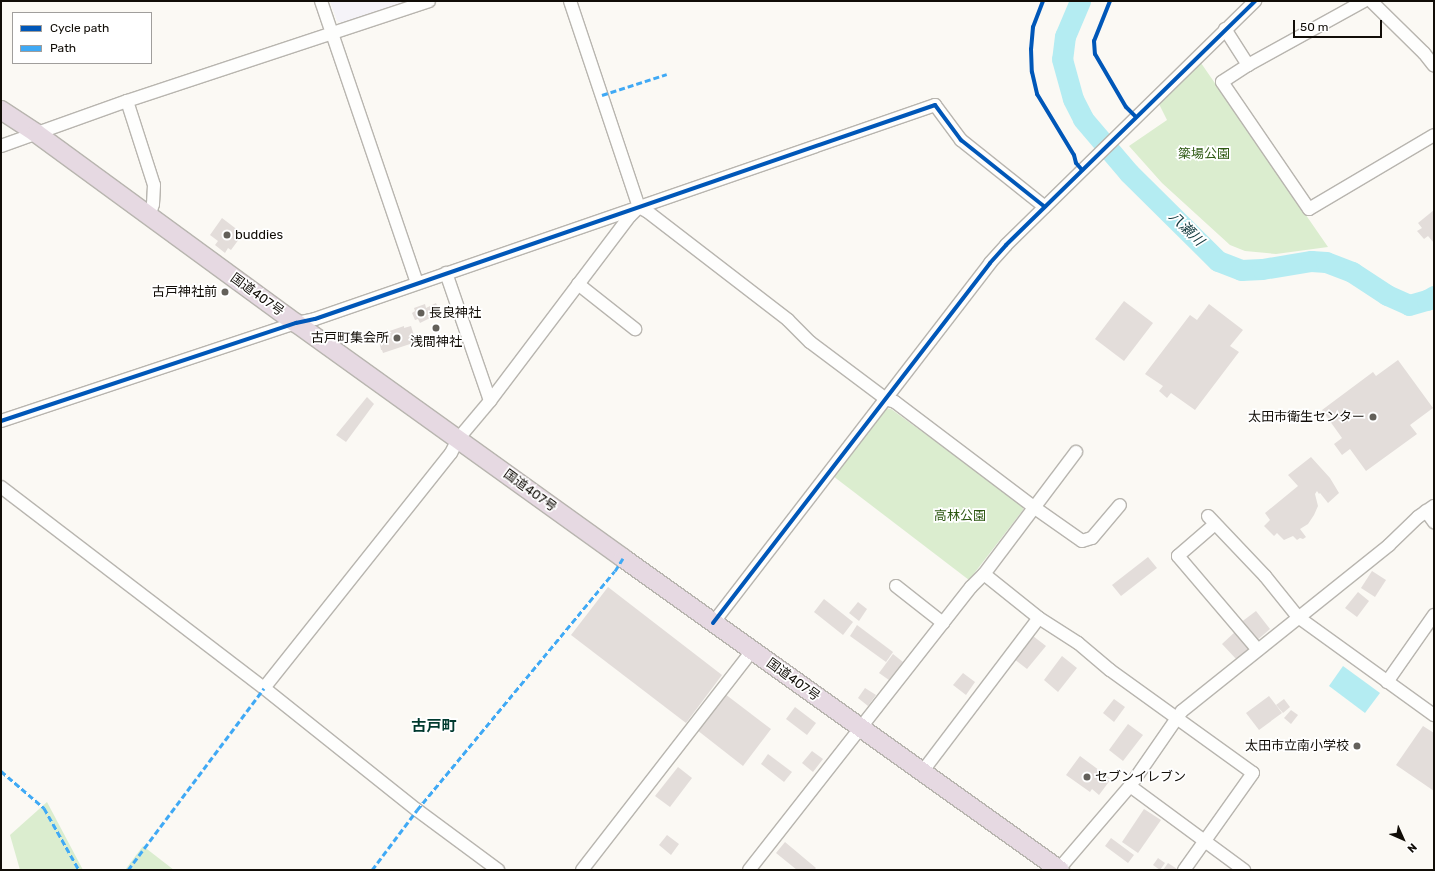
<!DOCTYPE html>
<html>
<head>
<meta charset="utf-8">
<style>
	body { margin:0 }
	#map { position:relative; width:1435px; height:871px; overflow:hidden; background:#fbf9f4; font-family:Rubik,"Noto Sans JP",sans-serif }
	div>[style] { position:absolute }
	.industrial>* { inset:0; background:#f5f3f8 }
	.green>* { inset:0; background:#dbedcf }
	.water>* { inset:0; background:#b4ecf2 }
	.river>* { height:21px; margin:-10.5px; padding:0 10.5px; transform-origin:10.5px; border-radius:10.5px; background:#b4ecf2 }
	.building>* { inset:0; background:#e3ddda }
	.roads { filter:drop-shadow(1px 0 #b8b5af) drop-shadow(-1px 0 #b8b5af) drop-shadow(0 1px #b8b5af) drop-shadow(0 -1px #b8b5af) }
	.minor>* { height:12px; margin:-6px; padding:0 6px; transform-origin:6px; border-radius:6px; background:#fefefd }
	.highway>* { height:18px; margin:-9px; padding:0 9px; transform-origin:9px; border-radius:9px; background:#e6d9e2 }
	.quiet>* { height:3px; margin-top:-1.5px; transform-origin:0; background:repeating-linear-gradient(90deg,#3fa9f5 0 6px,transparent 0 9px) }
	.cycleway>* { height:4px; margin:-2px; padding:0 2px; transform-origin:2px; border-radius:2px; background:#0057b8 }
	.dots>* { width:11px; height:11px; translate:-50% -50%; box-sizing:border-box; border:2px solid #fff; border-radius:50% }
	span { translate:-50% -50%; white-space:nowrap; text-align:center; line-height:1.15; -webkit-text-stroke:3.5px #fff; paint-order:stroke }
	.park-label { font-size:13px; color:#2d5812 }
	.poi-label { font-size:13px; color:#110d07 }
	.left { translate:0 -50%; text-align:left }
	.right { translate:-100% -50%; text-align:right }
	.street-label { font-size:13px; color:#110d07 }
	.water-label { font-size:14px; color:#11393d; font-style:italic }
	.quarter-label { font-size:15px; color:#003a2f; font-weight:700 }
	.frame { position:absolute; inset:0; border:2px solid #110d07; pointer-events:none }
	.legend { position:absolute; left:12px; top:12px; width:140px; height:52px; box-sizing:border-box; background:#fff; border:1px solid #a09e9c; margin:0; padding:5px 7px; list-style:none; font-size:12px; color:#110d07 }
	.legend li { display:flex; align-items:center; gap:8px; height:20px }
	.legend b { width:20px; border:1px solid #a09e9c }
	.north { position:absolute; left:1383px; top:819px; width:40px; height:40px; -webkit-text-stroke:3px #fff; paint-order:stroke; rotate:135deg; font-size:11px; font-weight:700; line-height:16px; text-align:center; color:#110d07 }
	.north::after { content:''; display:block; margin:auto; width:14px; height:18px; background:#110d07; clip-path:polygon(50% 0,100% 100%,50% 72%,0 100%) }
	.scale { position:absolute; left:1293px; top:20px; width:89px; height:18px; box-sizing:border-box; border:2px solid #110d07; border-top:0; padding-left:5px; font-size:12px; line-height:14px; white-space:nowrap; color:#110d07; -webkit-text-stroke:3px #fff; paint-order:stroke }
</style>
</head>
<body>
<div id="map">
	<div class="industrial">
		<i style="clip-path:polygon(330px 1px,409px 1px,342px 23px,337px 21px)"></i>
	</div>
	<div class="green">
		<i style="clip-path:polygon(1201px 63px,1328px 247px,1276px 254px,1245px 251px,1230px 245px,1162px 183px,1129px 146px,1167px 120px,1159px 104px)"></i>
		<i style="clip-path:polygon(886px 408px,891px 409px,1023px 505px,1023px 510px,969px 580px,833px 476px)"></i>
		<i style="clip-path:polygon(47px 802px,83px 870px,20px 870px,10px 835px)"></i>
		<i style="clip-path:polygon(143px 846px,174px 870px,125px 870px)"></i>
	</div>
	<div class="water">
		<i style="clip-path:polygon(1343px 666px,1380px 693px,1365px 713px,1329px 686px)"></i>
	</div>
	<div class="river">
		<i style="left:1080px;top:1px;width:38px;rotate:113deg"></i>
		<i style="left:1065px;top:36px;width:23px;rotate:97deg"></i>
		<i style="left:1062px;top:59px;width:41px;rotate:74.6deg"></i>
		<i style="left:1073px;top:99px;width:22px;rotate:63deg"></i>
		<i style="left:1083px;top:119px;width:71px;rotate:49.6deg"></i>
		<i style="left:1129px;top:173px;width:125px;rotate:44.7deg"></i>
		<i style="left:1218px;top:261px;width:25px;rotate:21deg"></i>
		<i style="left:1241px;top:270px;width:21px;rotate:-3deg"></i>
		<i style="left:1262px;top:269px;width:50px;rotate:-9.3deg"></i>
		<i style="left:1311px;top:261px;width:15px;rotate:4deg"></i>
		<i style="left:1326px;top:262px;width:28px;rotate:21deg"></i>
		<i style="left:1352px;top:272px;width:42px;rotate:33.3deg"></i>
		<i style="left:1387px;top:295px;width:24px;rotate:24deg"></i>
		<i style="left:1409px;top:305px;width:19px;rotate:-16deg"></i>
		<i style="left:1427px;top:300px;width:8px;rotate:-30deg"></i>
	</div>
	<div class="building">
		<i style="clip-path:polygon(1434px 210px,1434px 243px,1428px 236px,1424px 239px,1417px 231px,1422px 228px,1418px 223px)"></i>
		<i style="clip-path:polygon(222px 218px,239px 231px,238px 232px,242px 235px,231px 250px,228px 248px,225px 253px,215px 245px,218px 241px,210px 235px)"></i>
		<i style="clip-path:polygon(1124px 301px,1153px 323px,1124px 361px,1095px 339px)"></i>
		<i style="clip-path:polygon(436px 303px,439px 310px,429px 314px,430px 318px,420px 323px,418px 319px,415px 320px,412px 313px,415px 311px,414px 308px,425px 304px,426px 308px)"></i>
		<i style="clip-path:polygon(1209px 304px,1243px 330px,1230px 346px,1239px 352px,1195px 410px,1171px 393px,1167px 398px,1159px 391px,1163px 386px,1145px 374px,1190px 315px,1197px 320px)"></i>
		<i style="clip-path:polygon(404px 326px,404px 328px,411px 326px,416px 342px,383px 353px,382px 350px,381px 350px,378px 335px)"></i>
		<i style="clip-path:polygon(1398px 360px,1433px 408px,1410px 425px,1417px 434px,1366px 471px,1350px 449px,1342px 455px,1334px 444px,1342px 438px,1322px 410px,1373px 372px,1376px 376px)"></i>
		<i style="clip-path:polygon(367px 397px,374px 404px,346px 442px,336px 435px)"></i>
		<i style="clip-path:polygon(1311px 457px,1330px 478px,1339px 493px,1328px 503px,1320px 493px,1319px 494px,1317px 491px,1315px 494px,1318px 506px,1314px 515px,1308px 524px,1300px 529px,1306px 537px,1303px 539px,1300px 538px,1297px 540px,1293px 536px,1284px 540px,1277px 533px,1274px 536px,1264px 526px,1270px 520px,1265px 513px,1298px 486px,1288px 475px)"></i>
		<i style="clip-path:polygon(1148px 557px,1157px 568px,1121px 596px,1112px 585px)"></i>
		<i style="clip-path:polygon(1372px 571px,1386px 580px,1375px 597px,1361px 588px)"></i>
		<i style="clip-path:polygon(608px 587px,722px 675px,686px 723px,571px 635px)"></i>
		<i style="clip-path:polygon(1358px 592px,1369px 601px,1357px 617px,1345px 608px)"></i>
		<i style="clip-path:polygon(824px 599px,853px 622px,843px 635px,814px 612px)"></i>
		<i style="clip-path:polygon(858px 602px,867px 609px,859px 621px,849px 613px)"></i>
		<i style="clip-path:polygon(1256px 611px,1270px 629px,1255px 642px,1240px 623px)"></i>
		<i style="clip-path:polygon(857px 625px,893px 652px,886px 662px,850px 636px)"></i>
		<i style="clip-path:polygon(1236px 631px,1251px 648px,1237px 660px,1222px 644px)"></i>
		<i style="clip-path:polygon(1033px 636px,1046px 646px,1027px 669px,1014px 659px)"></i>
		<i style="clip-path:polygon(893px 654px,903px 662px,889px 680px,879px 673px)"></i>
		<i style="clip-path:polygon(1062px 656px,1077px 668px,1058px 692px,1044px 680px)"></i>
		<i style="clip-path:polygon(963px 673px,975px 682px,966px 695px,953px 685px)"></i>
		<i style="clip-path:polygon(865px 688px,876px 695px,868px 706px,858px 698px)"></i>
		<i style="clip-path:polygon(725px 694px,771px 729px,743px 766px,697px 730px)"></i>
		<i style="clip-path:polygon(1269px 696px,1282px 713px,1259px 730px,1246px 713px)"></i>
		<i style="clip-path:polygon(1114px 699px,1125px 707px,1114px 722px,1103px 713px)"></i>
		<i style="clip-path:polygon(1284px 699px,1290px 707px,1283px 713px,1276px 705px)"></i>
		<i style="clip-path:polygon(795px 707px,816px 723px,807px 735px,786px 719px)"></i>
		<i style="clip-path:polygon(1291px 710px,1298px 715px,1291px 724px,1284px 718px)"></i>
		<i style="clip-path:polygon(1128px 724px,1143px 735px,1123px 761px,1109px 750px)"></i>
		<i style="clip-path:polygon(1423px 726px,1434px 733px,1434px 791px,1396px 765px)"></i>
		<i style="clip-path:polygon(812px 751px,823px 759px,813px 772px,802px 763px)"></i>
		<i style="clip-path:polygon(768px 754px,792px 772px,784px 782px,761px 764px)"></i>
		<i style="clip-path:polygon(1080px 756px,1111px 779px,1099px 795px,1092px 789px,1090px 792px,1066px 775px)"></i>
		<i style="clip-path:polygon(678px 767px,692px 778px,670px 807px,655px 796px)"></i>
		<i style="clip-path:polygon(1144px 809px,1161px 820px,1138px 853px,1122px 842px)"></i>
		<i style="clip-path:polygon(667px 835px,679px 844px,671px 855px,659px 845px)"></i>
		<i style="clip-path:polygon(1111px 838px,1134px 855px,1128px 863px,1105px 846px)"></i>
		<i style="clip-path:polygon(785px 842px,816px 868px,814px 870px,797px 870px,776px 853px)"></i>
		<i style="clip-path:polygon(1158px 858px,1165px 863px,1160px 870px,1153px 865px)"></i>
		<i style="clip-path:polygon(1168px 863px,1177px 869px,1176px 870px,1163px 870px)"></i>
	</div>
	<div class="roads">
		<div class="minor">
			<i style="left:321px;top:1px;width:298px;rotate:71.2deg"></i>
			<i style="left:570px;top:1px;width:217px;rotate:71.5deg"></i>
			<i style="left:639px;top:207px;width:10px;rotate:29deg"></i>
			<i style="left:648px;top:212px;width:177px;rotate:37.6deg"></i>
			<i style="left:788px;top:320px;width:31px;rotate:45deg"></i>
			<i style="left:810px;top:342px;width:95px;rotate:36.9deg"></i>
			<i style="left:886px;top:399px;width:9px;rotate:18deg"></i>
			<i style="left:895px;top:402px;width:176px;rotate:37.1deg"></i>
			<i style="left:1035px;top:508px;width:57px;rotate:35.1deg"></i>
			<i style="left:1082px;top:541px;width:10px;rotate:-17deg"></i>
			<i style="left:1092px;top:538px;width:43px;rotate:-49.7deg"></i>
			<i style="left:1364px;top:1px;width:132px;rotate:151.1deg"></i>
			<i style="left:1248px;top:65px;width:31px;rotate:147deg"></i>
			<i style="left:1222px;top:82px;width:154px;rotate:55.6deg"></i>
			<i style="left:1309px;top:209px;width:145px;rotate:-30.6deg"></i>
			<i style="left:1371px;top:1px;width:74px;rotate:44.5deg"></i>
			<i style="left:1424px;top:53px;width:16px;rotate:52deg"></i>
			<i style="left:1225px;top:29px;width:43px;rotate:57.4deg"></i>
			<i style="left:127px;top:101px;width:88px;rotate:72.2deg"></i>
			<i style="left:154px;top:185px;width:19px;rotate:93deg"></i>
			<i style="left:153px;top:204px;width:14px;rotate:107deg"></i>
			<i style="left:1px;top:146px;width:134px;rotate:-19.7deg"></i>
			<i style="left:127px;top:101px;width:318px;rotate:-18.3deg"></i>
			<i style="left:446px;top:273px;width:135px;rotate:71deg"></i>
			<i style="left:578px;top:284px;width:73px;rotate:38.3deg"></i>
			<i style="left:1px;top:421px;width:311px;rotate:-18.4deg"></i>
			<i style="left:296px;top:323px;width:19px;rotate:-12deg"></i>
			<i style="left:315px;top:319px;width:656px;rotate:-19.04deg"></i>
			<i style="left:935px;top:105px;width:44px;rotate:53.4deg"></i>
			<i style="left:961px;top:140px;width:107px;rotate:38.6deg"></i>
			<i style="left:1px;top:487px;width:331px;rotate:37.4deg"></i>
			<i style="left:264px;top:688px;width:196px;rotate:38.6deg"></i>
			<i style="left:417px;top:810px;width:101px;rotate:36.5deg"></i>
			<i style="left:1426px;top:511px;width:14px;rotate:54deg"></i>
			<i style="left:1208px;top:516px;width:83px;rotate:46.5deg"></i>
			<i style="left:1265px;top:576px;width:53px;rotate:51.2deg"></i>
			<i style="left:1298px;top:617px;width:168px;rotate:35.8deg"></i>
			<i style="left:1215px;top:524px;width:49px;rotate:139.1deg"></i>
			<i style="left:1178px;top:556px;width:123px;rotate:49.6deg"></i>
			<i style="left:984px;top:574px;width:70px;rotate:38.7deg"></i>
			<i style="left:1039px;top:618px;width:46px;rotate:32.7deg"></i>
			<i style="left:1078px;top:643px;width:42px;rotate:40.2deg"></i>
			<i style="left:1110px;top:670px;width:176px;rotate:35.8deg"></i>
			<i style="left:1253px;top:773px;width:119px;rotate:125.4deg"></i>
			<i style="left:896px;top:586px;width:60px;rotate:38.2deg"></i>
			<i style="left:713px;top:623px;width:454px;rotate:-52.4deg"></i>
			<i style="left:990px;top:263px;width:24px;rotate:-48deg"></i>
			<i style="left:1006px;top:245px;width:349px;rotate:-44.4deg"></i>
			<i style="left:1387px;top:682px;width:82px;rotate:-55deg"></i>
			<i style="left:264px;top:688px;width:300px;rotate:-51.5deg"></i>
			<i style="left:451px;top:453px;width:16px;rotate:-63deg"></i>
			<i style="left:458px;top:439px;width:50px;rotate:-49.9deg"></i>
			<i style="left:490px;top:401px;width:232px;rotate:-52.9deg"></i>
			<i style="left:630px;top:216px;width:10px;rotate:-45deg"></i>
			<i style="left:922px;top:772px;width:193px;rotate:-52.8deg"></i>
			<i style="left:1130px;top:786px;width:142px;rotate:36.4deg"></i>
			<i style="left:582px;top:870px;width:277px;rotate:-52.2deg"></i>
			<i style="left:749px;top:870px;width:360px;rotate:-51.9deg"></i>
			<i style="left:971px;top:587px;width:18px;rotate:-45deg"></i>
			<i style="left:984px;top:574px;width:153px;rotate:-53deg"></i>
			<i style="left:1058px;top:870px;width:111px;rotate:-49.4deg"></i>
			<i style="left:1130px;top:786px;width:91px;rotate:-55.3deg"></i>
			<i style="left:1182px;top:711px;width:265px;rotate:-38.7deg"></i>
			<i style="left:1389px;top:545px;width:40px;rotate:-44deg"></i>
			<i style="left:1418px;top:517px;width:19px;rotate:-35deg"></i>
		</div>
		<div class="highway">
			<i style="left:1px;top:110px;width:42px;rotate:33.3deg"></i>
			<i style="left:36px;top:133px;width:322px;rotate:36.2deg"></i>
			<i style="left:296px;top:323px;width:403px;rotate:35.7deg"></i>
			<i style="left:623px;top:558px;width:537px;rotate:35.53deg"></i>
		</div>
	</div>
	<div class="quiet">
		<i style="left:602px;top:95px;width:68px;rotate:-17.9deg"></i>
		<i style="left:1px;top:771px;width:57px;rotate:40.7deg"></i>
		<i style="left:44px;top:808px;width:71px;rotate:60.6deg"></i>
		<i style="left:128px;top:870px;width:227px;rotate:-53.2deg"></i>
		<i style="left:372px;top:870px;width:75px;rotate:-53.1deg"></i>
		<i style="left:417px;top:810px;width:310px;rotate:-50.4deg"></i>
		<i style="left:615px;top:571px;width:15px;rotate:-58deg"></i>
	</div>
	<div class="cycleway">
		<i style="left:1043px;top:1px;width:28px;rotate:111deg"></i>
		<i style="left:1033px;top:27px;width:22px;rotate:95deg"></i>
		<i style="left:1031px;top:49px;width:23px;rotate:88deg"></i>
		<i style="left:1032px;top:72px;width:23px;rotate:77deg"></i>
		<i style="left:1037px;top:94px;width:71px;rotate:58.8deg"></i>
		<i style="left:1074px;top:155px;width:8px;rotate:76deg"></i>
		<i style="left:1076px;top:163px;width:9px;rotate:49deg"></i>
		<i style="left:1110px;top:1px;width:43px;rotate:111.8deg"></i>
		<i style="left:1094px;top:41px;width:13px;rotate:86deg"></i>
		<i style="left:1095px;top:54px;width:61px;rotate:59.7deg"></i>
		<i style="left:1126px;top:107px;width:14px;rotate:45deg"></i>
		<i style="left:1px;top:421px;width:311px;rotate:-18.4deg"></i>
		<i style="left:296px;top:323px;width:19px;rotate:-12deg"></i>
		<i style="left:315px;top:319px;width:656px;rotate:-19.04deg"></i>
		<i style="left:935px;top:105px;width:44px;rotate:53.4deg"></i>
		<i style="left:961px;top:140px;width:107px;rotate:38.6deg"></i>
		<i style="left:713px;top:623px;width:454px;rotate:-52.4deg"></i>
		<i style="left:990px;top:263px;width:24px;rotate:-48deg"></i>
		<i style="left:1006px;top:245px;width:349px;rotate:-44.4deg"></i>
	</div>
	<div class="dots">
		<i style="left:227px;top:235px;background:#63605a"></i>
		<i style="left:225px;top:292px;background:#63605a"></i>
		<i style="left:421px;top:313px;background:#63605a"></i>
		<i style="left:436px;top:328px;background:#63605a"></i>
		<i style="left:397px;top:338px;background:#63605a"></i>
		<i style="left:1373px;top:417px;background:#63605a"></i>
		<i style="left:1357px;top:746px;background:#63605a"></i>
		<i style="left:1087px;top:777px;background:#63605a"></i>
	</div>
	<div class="park-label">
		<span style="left:1204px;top:154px">簗場公園</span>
		<span style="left:960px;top:516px">高林公園</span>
	</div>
	<div class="poi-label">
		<span class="left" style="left:235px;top:235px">buddies</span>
		<span class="right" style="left:217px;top:292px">古戸神社前</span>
		<span class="left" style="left:429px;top:313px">長良神社</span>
		<span class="right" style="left:389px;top:338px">古戸町集会所</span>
		<span style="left:436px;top:342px">浅間神社</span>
		<span class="right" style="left:1365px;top:417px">太田市衛生センター</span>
		<span class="right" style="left:1349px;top:746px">太田市立南小学校</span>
		<span class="left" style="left:1095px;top:777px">セブンイレブン</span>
	</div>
	<div class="street-label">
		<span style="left:257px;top:295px;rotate:36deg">国道407号</span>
		<span style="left:530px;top:491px;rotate:36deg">国道407号</span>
		<span style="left:793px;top:680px;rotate:36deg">国道407号</span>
	</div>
	<div class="water-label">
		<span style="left:1186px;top:229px;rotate:44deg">八瀬川</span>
	</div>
	<div class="quarter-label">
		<span style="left:434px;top:727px">古戸町</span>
	</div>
	<div class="frame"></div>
	<ul class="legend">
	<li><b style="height:5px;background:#0057b8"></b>Cycle path</li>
	<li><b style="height:5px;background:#3fa9f5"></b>Path</li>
	</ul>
	<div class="north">N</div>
	<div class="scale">50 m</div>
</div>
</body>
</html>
